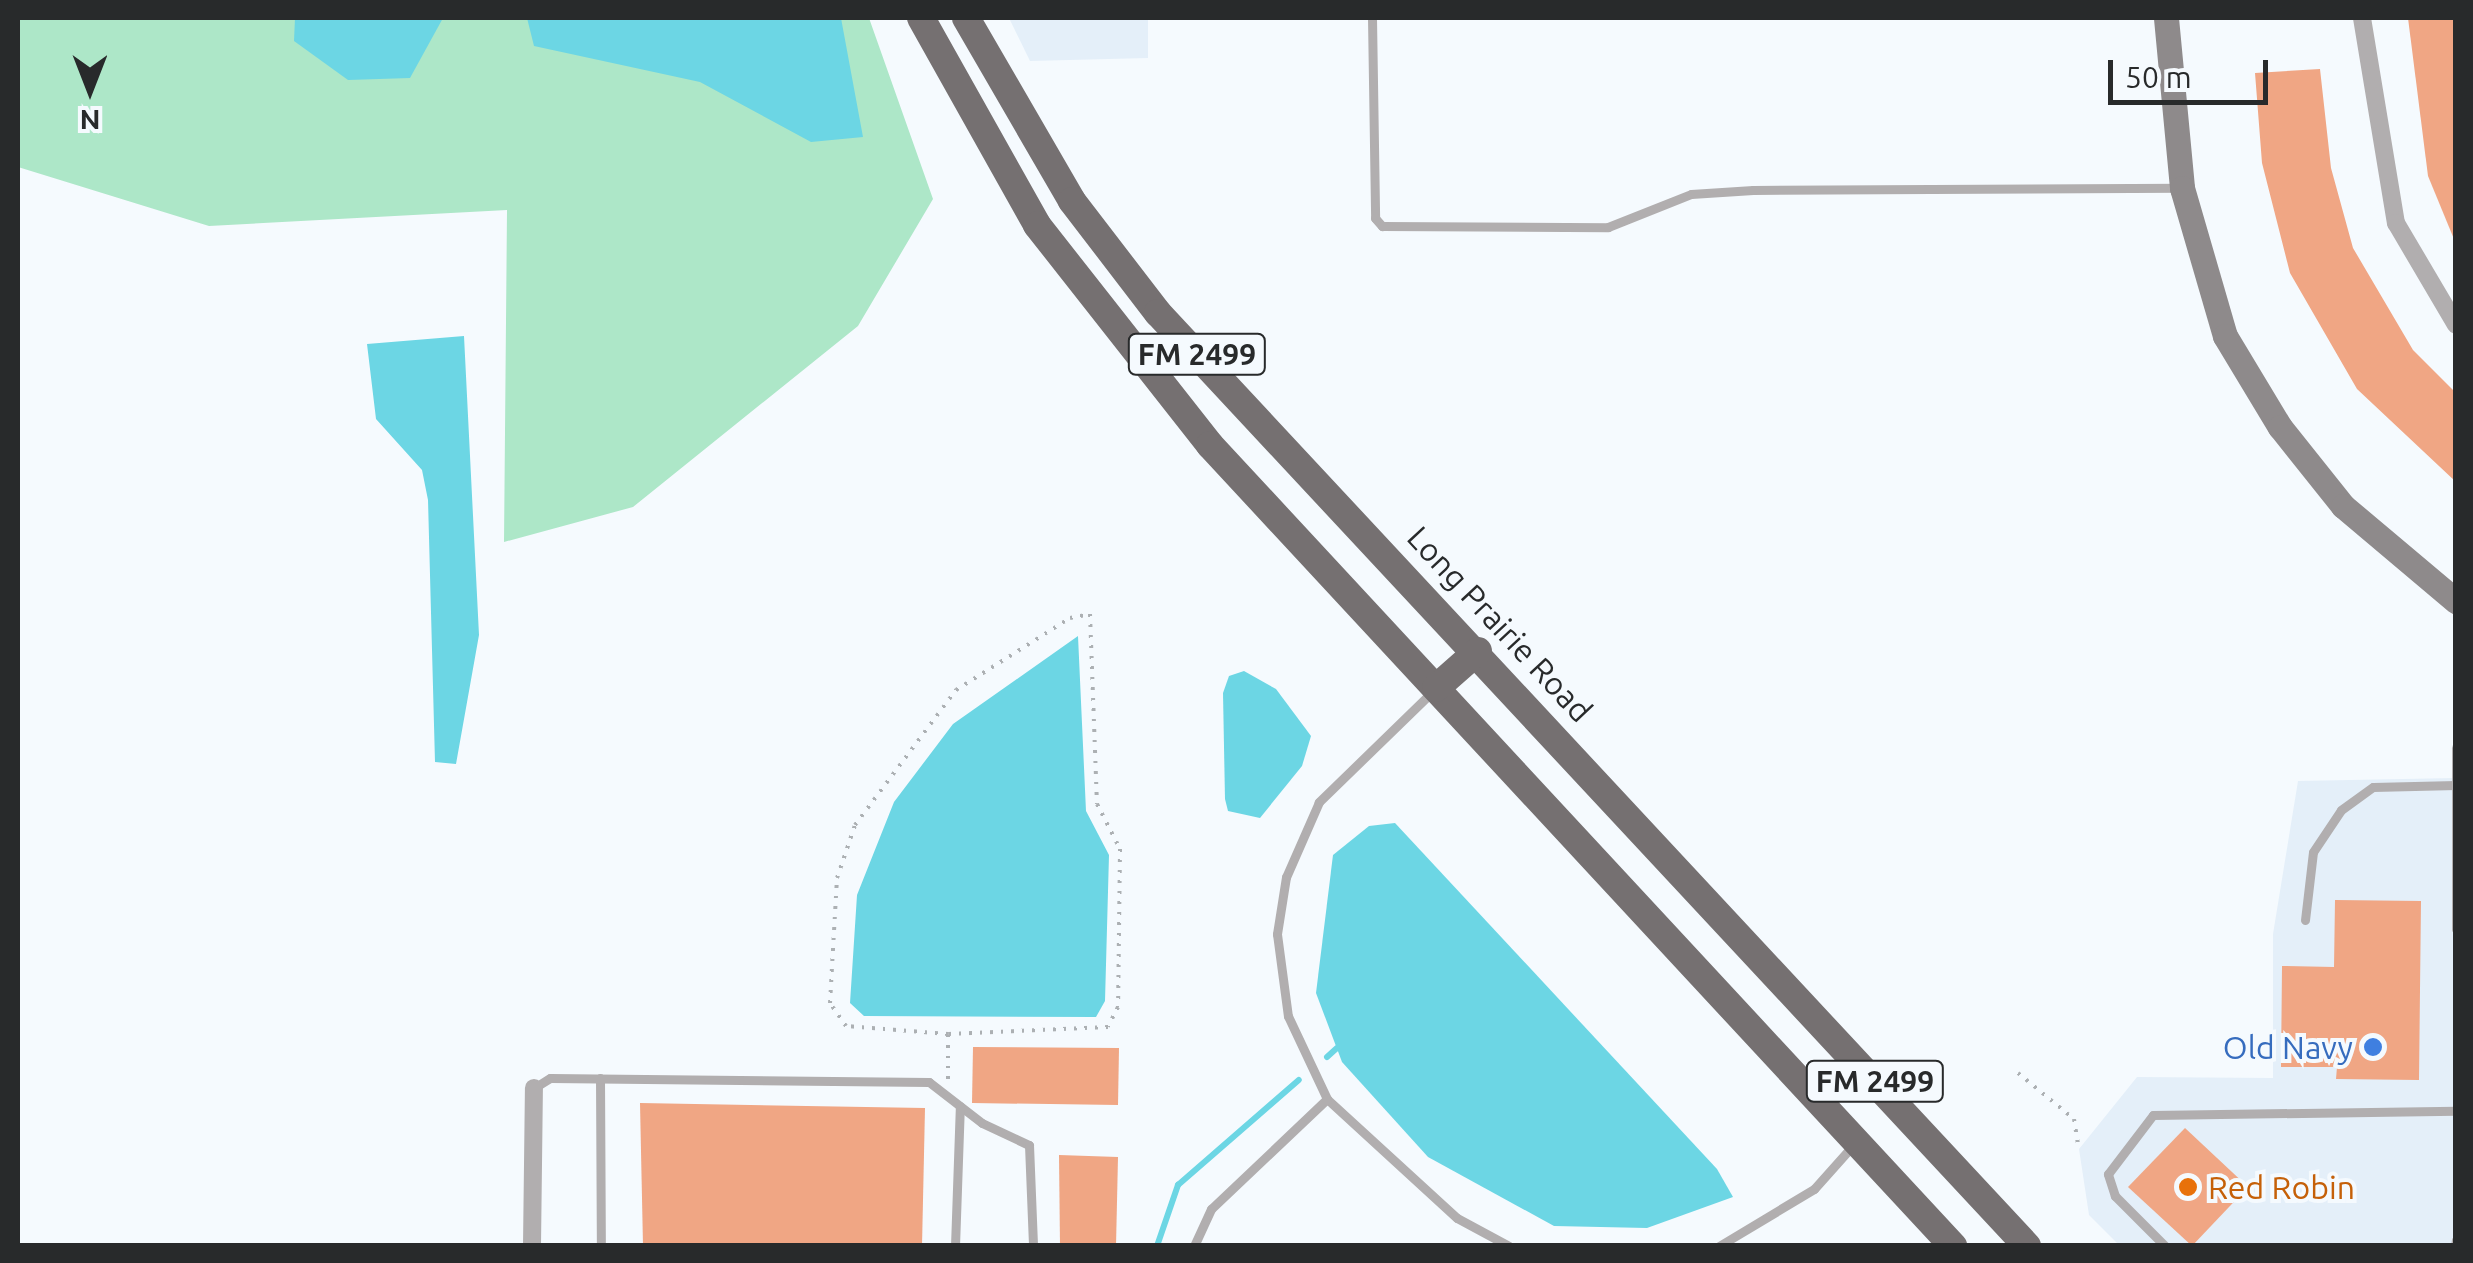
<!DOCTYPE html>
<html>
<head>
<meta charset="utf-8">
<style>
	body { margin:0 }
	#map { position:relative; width:2473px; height:1263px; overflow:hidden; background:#f5fafe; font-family:Ubuntu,sans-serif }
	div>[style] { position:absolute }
	.built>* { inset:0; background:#e4eff9 }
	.green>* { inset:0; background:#ade7c8 }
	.water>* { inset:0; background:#6cd6e4 }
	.stream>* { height:6px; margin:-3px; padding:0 3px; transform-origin:3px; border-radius:3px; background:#6cd6e4 }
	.building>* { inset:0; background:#f0a684 }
	.path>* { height:4px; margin-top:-2px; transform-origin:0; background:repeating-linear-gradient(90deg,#acb0b3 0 2.5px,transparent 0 10.5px) }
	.lane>* { height:9px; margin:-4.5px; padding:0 4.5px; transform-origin:4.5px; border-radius:4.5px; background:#b1aeaf }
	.street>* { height:18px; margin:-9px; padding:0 9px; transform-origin:9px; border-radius:9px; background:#b1aeaf }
	.secondary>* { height:25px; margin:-12.5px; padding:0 12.5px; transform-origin:12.5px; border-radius:12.5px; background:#8e8a8b }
	.primary>* { height:28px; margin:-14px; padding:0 14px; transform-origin:14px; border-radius:14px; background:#757071 }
	.dots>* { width:28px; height:28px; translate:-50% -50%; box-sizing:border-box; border:5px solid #f5fafe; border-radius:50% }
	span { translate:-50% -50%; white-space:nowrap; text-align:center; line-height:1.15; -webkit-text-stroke:8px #f5fafe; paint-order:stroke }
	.shield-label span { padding:2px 8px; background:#f5fafe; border:2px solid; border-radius:8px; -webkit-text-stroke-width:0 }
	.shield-label { font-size:30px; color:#282a2b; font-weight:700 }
	.street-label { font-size:32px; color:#282a2b }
	.shop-label { font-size:32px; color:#366cbe }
	.right { translate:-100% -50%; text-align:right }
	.food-label { font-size:32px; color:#c56008 }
	.left { translate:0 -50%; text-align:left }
	.frame { position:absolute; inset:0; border:20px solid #282a2b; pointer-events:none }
	.north { position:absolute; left:40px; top:40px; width:100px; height:100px; -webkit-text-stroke:8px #f5fafe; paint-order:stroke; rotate:180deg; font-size:28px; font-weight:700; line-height:40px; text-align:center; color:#282a2b }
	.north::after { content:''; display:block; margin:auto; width:35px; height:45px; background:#282a2b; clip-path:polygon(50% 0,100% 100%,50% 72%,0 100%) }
	.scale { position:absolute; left:2108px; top:60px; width:160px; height:45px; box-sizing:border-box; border:5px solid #282a2b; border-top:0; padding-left:12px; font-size:30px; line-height:35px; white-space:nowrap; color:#282a2b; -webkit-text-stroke:8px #f5fafe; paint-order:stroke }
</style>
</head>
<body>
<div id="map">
	<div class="built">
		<i style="clip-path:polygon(1009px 18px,1148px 18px,1148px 58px,1030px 61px)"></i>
		<i style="clip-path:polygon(2455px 778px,2455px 1245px,2119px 1245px,2089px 1215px,2079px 1149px,2137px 1077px,2273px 1078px,2273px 934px,2298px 781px)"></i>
	</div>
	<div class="green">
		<i style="clip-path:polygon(18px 18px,869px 18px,933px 199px,858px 326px,633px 507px,504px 542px,507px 210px,209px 226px,18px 167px)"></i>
	</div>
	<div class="water">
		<i style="clip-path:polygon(295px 18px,443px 18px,410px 78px,348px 80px,294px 41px)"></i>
		<i style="clip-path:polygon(527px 18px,841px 18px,863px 137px,811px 142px,700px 82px,534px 46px)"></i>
		<i style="clip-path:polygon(464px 336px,479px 635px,456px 764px,435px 762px,428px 500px,422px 470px,376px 419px,367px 344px)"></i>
		<i style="clip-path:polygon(1078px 636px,1086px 811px,1109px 855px,1105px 1001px,1096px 1017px,864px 1016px,850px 1003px,857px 895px,894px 802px,953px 724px)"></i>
		<i style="clip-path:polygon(1244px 671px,1276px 689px,1311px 736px,1302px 766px,1260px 818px,1228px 811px,1225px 799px,1223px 693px,1229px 676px)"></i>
		<i style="clip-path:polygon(1395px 823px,1717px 1169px,1733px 1197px,1647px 1228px,1554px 1226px,1428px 1157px,1342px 1062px,1316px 993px,1333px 855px,1369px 826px)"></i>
	</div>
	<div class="stream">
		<i style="left:1327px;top:1057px;width:13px;rotate:-42deg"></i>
		<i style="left:1157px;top:1246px;width:65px;rotate:-71deg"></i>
		<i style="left:1178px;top:1185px;width:160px;rotate:-41deg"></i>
	</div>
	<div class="building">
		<i style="clip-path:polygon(2408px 18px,2456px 18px,2456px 244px,2428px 176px)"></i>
		<i style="clip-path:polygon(2320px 69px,2331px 168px,2353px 248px,2413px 350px,2456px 393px,2456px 482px,2357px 389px,2290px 273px,2262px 163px,2255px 73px)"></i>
		<i style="clip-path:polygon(2335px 900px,2421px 901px,2419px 1080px,2336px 1079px,2337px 1067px,2281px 1067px,2282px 966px,2334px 967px)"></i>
		<i style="clip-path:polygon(973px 1047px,1119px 1048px,1118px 1105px,972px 1103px)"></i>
		<i style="clip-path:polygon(640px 1103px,925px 1108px,922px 1246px,643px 1246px)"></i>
		<i style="clip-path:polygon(2185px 1128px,2248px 1187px,2192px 1246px,2128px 1187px)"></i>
		<i style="clip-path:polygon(1059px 1155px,1118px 1157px,1116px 1246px,1060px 1246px)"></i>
	</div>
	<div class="path">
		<i style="left:1090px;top:614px;width:190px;rotate:87.9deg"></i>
		<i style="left:1097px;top:804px;width:51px;rotate:62.9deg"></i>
		<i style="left:1120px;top:849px;width:158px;rotate:90.7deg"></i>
		<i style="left:1118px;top:1007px;width:22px;rotate:117deg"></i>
		<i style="left:1108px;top:1027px;width:160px;rotate:177.5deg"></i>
		<i style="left:948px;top:1034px;width:102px;rotate:-175.5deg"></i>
		<i style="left:846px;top:1026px;width:28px;rotate:-125deg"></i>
		<i style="left:830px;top:1003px;width:125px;rotate:-86.8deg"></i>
		<i style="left:837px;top:878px;width:56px;rotate:-71.2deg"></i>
		<i style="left:855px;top:825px;width:169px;rotate:-53.2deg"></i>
		<i style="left:956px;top:690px;width:135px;rotate:-32.3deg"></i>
		<i style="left:1070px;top:618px;width:20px;rotate:-11deg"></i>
		<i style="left:2018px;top:1073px;width:72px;rotate:39.4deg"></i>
		<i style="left:2074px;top:1119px;width:30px;rotate:81deg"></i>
		<i style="left:948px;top:1079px;width:45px;rotate:-90deg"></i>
	</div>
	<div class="lane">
		<i style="left:1372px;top:18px;width:200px;rotate:89.1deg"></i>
		<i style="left:1375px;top:218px;width:11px;rotate:49deg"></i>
		<i style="left:1382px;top:226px;width:226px;rotate:0.3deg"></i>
		<i style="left:1608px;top:227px;width:89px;rotate:-21.7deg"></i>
		<i style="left:1691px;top:194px;width:62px;rotate:-3.7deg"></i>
		<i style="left:1753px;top:190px;width:428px;rotate:-0.3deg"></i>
		<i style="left:1434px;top:690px;width:161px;rotate:135.8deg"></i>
		<i style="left:1319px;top:802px;width:82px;rotate:113.7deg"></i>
		<i style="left:1286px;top:877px;width:58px;rotate:99deg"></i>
		<i style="left:1277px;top:934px;width:83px;rotate:82.4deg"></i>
		<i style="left:1288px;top:1016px;width:92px;rotate:64.8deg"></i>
		<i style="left:1327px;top:1099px;width:176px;rotate:42.5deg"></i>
		<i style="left:1457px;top:1218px;width:59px;rotate:28.3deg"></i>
		<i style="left:2456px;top:748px;width:181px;rotate:90deg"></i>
		<i style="left:2305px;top:920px;width:68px;rotate:-83.3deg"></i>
		<i style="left:2313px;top:852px;width:50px;rotate:-56.3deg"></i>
		<i style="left:2341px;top:810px;width:39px;rotate:-36deg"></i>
		<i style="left:2373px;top:787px;width:83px;rotate:-1.4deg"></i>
		<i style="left:600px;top:1078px;width:168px;rotate:89.7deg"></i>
		<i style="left:534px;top:1088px;width:19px;rotate:-32deg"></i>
		<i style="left:550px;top:1078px;width:379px;rotate:0.6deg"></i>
		<i style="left:929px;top:1082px;width:67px;rotate:37.7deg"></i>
		<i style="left:982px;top:1123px;width:52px;rotate:25.1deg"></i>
		<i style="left:1029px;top:1145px;width:101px;rotate:87.7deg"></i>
		<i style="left:955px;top:1246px;width:140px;rotate:-88deg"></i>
		<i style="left:1194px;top:1246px;width:41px;rotate:-65.3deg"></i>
		<i style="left:1211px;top:1209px;width:160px;rotate:-43.5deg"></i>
		<i style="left:1719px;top:1246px;width:111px;rotate:-31deg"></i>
		<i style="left:1814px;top:1189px;width:62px;rotate:-48.3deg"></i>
		<i style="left:2165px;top:1246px;width:71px;rotate:-135deg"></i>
		<i style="left:2115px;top:1196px;width:23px;rotate:-108deg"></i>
		<i style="left:2108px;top:1174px;width:74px;rotate:-52.7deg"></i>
		<i style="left:2153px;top:1115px;width:303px;rotate:-0.8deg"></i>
		<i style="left:2455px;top:1246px;width:6px;rotate:-81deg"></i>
	</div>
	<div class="street">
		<i style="left:2362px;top:18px;width:208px;rotate:80.6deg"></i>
		<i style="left:2396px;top:223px;width:118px;rotate:59.5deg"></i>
		<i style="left:532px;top:1246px;width:158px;rotate:-89.3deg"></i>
	</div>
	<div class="secondary">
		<i style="left:2166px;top:18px;width:171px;rotate:84.6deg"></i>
		<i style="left:2182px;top:188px;width:154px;rotate:73.8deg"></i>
		<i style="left:2225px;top:336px;width:106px;rotate:58.9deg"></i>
		<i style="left:2280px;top:427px;width:101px;rotate:51.4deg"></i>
		<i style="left:2343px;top:506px;width:148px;rotate:40.1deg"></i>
	</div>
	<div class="primary">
		<i style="left:921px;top:18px;width:237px;rotate:60.7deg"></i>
		<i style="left:1037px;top:225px;width:280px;rotate:51.8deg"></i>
		<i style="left:1210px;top:445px;width:1093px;rotate:47.15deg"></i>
		<i style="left:966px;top:18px;width:211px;rotate:59.9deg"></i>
		<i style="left:1072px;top:201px;width:141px;rotate:52.5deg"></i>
		<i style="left:1158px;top:313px;width:1275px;rotate:47.03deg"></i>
		<i style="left:1436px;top:688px;width:56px;rotate:-41.4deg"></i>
	</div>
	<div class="dots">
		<i style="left:2373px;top:1047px;background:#3f7fe0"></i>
		<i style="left:2188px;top:1187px;background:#e8710a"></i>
	</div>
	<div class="shield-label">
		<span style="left:1197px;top:354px">FM 2499</span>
		<span style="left:1875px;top:1081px">FM 2499</span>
	</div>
	<div class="street-label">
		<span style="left:1500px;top:624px;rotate:47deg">Long Prairie Road</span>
	</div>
	<div class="shop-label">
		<span class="right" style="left:2353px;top:1047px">Old Navy</span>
	</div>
	<div class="food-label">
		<span class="left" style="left:2208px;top:1187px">Red Robin</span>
	</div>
	<div class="frame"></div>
	<div class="north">N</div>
	<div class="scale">50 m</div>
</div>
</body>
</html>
